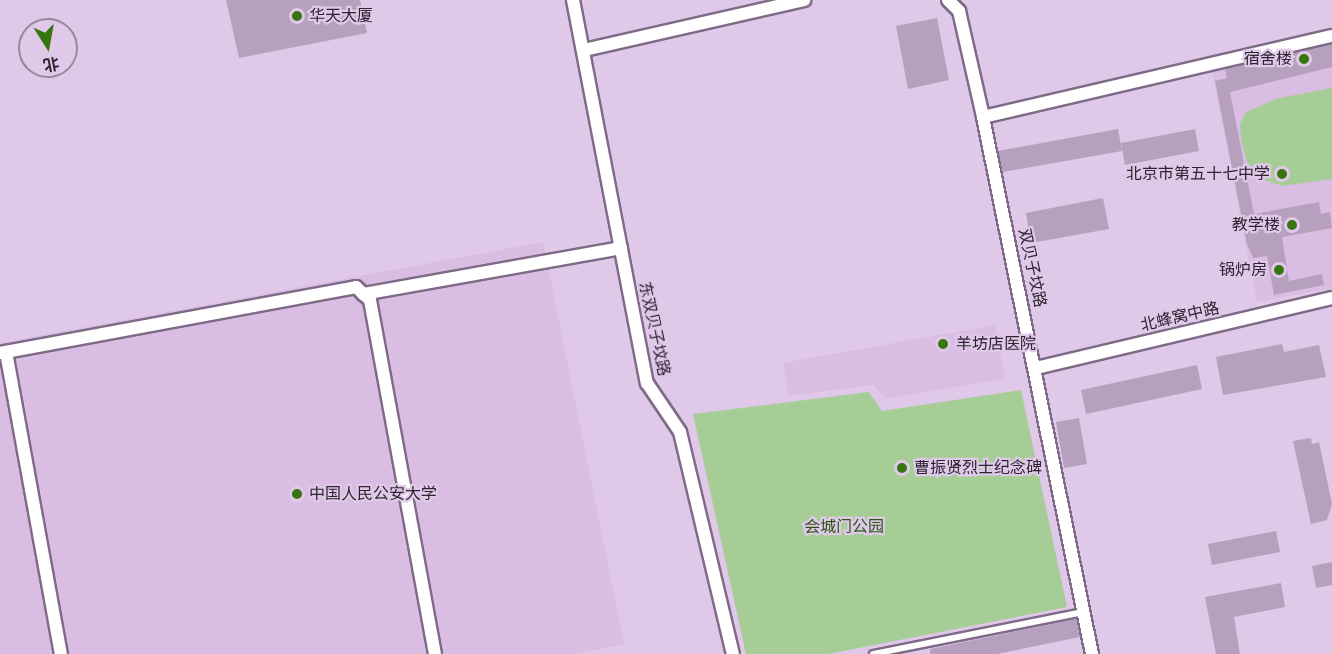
<!DOCTYPE html>
<html>
<head>
<meta charset="utf-8">
<style>
	body { margin:0 }
	#map { position:relative; width:1332px; height:654px; overflow:hidden; background:#dfc8e8; font-family:Arial,"Noto Sans SC",sans-serif }
	div>[style] { position:absolute }
	.built>* { inset:0; background:#d9bde3 }
	.green>* { inset:0; background:#a7cd97 }
	.building>* { inset:0; background:#b6a0be }
	.roads { filter:drop-shadow(2px 0 #7f6a87) drop-shadow(-2px 0 #7f6a87) drop-shadow(0 2px #7f6a87) drop-shadow(0 -2px #7f6a87) }
	.lane>* { height:6px; margin:-3px; padding:0 3px; transform-origin:3px; border-radius:3px; background:#fff }
	.street>* { height:12px; margin:-6px; padding:0 6px; transform-origin:6px; border-radius:6px; background:#fff }
	.dots>* { width:16px; height:16px; translate:-50% -50%; box-sizing:border-box; border:3px solid #dfc8e8; border-radius:50% }
	span { translate:-50% -50%; white-space:nowrap; text-align:center; line-height:1.15; -webkit-text-stroke:4.5px #dfc8e8; paint-order:stroke }
	.poi-label { font-size:16px; color:#2d2430 }
	.left { translate:0 -50%; text-align:left }
	.right { translate:-100% -50%; text-align:right }
	.street-label { font-size:16px; color:#2d2430 }
	.park-label { font-size:16px; color:#28560e }
	.north { position:absolute; left:18px; top:18px; width:60px; height:60px; box-sizing:border-box; background:#dfc8e8; border:2px solid #98869e; border-radius:50%; rotate:169deg; font-size:16px; font-weight:700; line-height:24px; text-align:center; color:#2d2430 }
	.north::after { content:''; display:block; margin:auto; width:21px; height:27px; background:#36750f; clip-path:polygon(50% 0,100% 100%,50% 72%,0 100%) }
</style>
</head>
<body>
<div id="map">
	<div class="built">
		<i style="clip-path:polygon(1332px 36px,1332px 288px,1257px 302px,1210px 61px)"></i>
		<i style="clip-path:polygon(543px 242px,624px 644px,575px 654px,0 654px,0 343px)"></i>
		<i style="clip-path:polygon(995px 325px,1005px 379px,885px 399px,873px 385px,789px 396px,783px 363px)"></i>
	</div>
	<div class="green">
		<i style="clip-path:polygon(1332px 88px,1332px 179px,1282px 186px,1259px 178px,1247px 162px,1241px 140px,1240px 124px,1246px 112px,1279px 98px)"></i>
		<i style="clip-path:polygon(1021px 390px,1067px 607px,828px 654px,746px 654px,693px 414px,869px 392px,882px 411px)"></i>
	</div>
	<div class="building">
		<i style="clip-path:polygon(226px 0,360px 0,367px 33px,239px 58px)"></i>
		<i style="clip-path:polygon(937px 18px,949px 80px,908px 89px,896px 26px)"></i>
		<i style="clip-path:polygon(1332px 44px,1332px 67px,1230px 92px,1254px 214px,1319px 202px,1321px 214px,1330px 212px,1332px 228px,1282px 237px,1289px 281px,1322px 274px,1324px 285px,1274px 295px,1267px 256px,1253px 258px,1247px 244px,1215px 81px,1227px 78px,1225px 69px)"></i>
		<i style="clip-path:polygon(1118px 129px,1122px 151px,1003px 172px,998px 151px)"></i>
		<i style="clip-path:polygon(1195px 129px,1199px 151px,1125px 165px,1121px 143px)"></i>
		<i style="clip-path:polygon(1103px 198px,1109px 229px,1031px 243px,1026px 213px)"></i>
		<i style="clip-path:polygon(1282px 344px,1284px 352px,1319px 345px,1326px 377px,1223px 395px,1216px 357px)"></i>
		<i style="clip-path:polygon(1197px 365px,1202px 389px,1086px 414px,1081px 390px)"></i>
		<i style="clip-path:polygon(1079px 418px,1087px 464px,1064px 468px,1056px 422px)"></i>
		<i style="clip-path:polygon(1311px 438px,1312px 444px,1319px 442px,1332px 504px,1327px 520px,1311px 524px,1293px 441px)"></i>
		<i style="clip-path:polygon(1276px 531px,1280px 552px,1212px 565px,1208px 544px)"></i>
		<i style="clip-path:polygon(1332px 562px,1332px 585px,1316px 588px,1312px 566px)"></i>
		<i style="clip-path:polygon(1281px 583px,1285px 607px,1234px 617px,1240px 654px,1216px 654px,1205px 597px)"></i>
		<i style="clip-path:polygon(1076px 619px,1080px 637px,997px 654px,930px 654px,930px 649px)"></i>
	</div>
	<div class="roads">
		<div class="lane">
			<i style="left:873px;top:654px;width:214px;rotate:-11.3deg"></i>
		</div>
		<div class="street">
			<i style="left:573px;top:0;width:390px;rotate:79.1deg"></i>
			<i style="left:647px;top:383px;width:59px;rotate:56deg"></i>
			<i style="left:680px;top:432px;width:228px;rotate:76.6deg"></i>
			<i style="left:948px;top:0;width:16px;rotate:45deg"></i>
			<i style="left:959px;top:11px;width:109px;rotate:77.2deg"></i>
			<i style="left:983px;top:117px;width:548px;rotate:78.53deg"></i>
			<i style="left:584px;top:50px;width:226px;rotate:-12.8deg"></i>
			<i style="left:983px;top:117px;width:358px;rotate:-13.1deg"></i>
			<i style="left:363px;top:294px;width:262px;rotate:-10.1deg"></i>
			<i style="left:6px;top:352px;width:307px;rotate:79.7deg"></i>
			<i style="left:0;top:353px;width:362px;rotate:-10.5deg"></i>
			<i style="left:356px;top:287px;width:19px;rotate:43deg"></i>
			<i style="left:370px;top:300px;width:360px;rotate:79.6deg"></i>
			<i style="left:1036px;top:368px;width:304px;rotate:-13.3deg"></i>
		</div>
	</div>
	<div class="dots">
		<i style="left:297px;top:16px;background:#36750f"></i>
		<i style="left:1304px;top:59px;background:#36750f"></i>
		<i style="left:1282px;top:174px;background:#36750f"></i>
		<i style="left:1292px;top:225px;background:#36750f"></i>
		<i style="left:1279px;top:270px;background:#36750f"></i>
		<i style="left:943px;top:344px;background:#36750f"></i>
		<i style="left:902px;top:468px;background:#36750f"></i>
		<i style="left:297px;top:494px;background:#36750f"></i>
	</div>
	<div class="poi-label">
		<span class="left" style="left:309px;top:16px">华天大厦</span>
		<span class="right" style="left:1292px;top:59px">宿舍楼</span>
		<span class="right" style="left:1270px;top:174px">北京市第五十七中学</span>
		<span class="right" style="left:1280px;top:225px">教学楼</span>
		<span class="right" style="left:1267px;top:270px">锅炉房</span>
		<span class="left" style="left:956px;top:344px">羊坊店医院</span>
		<span class="left" style="left:914px;top:468px">曹振贤烈士纪念碑</span>
		<span class="left" style="left:309px;top:494px">中国人民公安大学</span>
	</div>
	<div class="street-label">
		<span style="left:1032px;top:268px;rotate:78deg">双贝子坟路</span>
		<span style="left:1180px;top:317px;rotate:-13deg">北蜂窝中路</span>
		<span style="left:654px;top:329px;rotate:78deg">东双贝子坟路</span>
	</div>
	<div class="park-label">
		<span style="left:844px;top:527px">会城门公园</span>
	</div>
	<div class="north">北</div>
</div>
</body>
</html>
